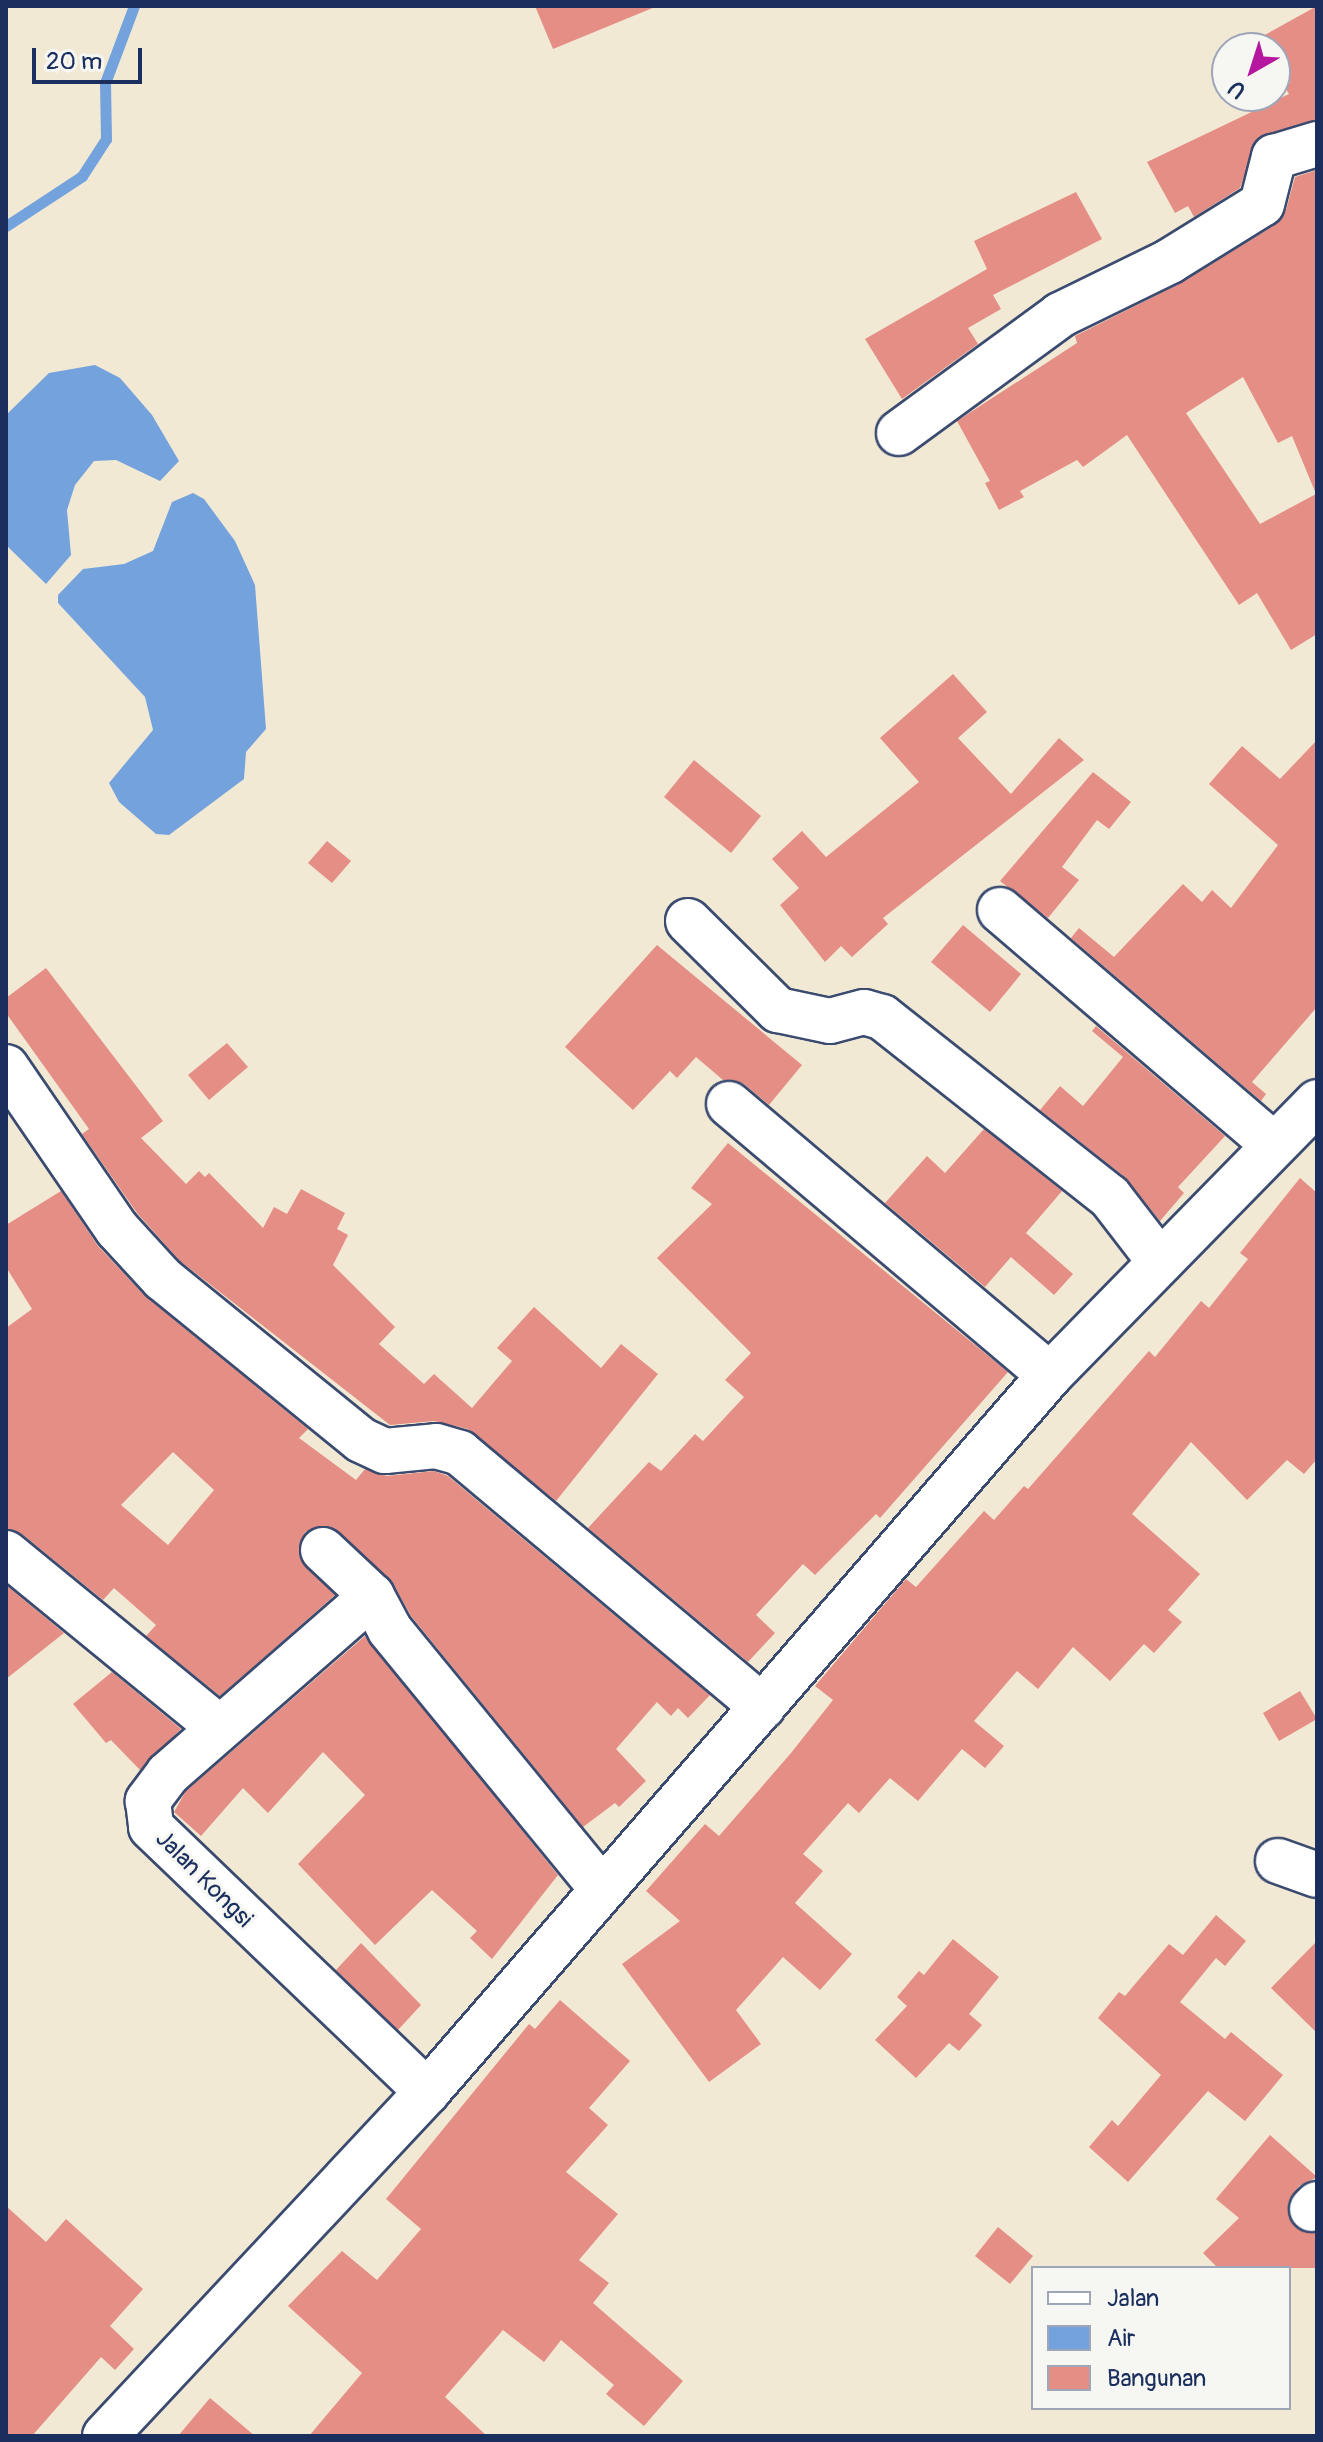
<!DOCTYPE html>
<html>
<head>
<meta charset="utf-8">
<style>
	body { margin:0 }
	#map { position:relative; width:1323px; height:2442px; overflow:hidden; background:#f2e9d5; font-family:Pangolin,sans-serif }
	div>[style] { position:absolute }
	.water>* { inset:0; background:#74a2dd }
	.stream>* { height:11px; margin:-5.5px; padding:0 5.5px; transform-origin:5.5px; border-radius:5.5px; background:#74a2dd }
	.building>* { inset:0; background:#e58e85 }
	.roads { filter:drop-shadow(2px 0 #3b4b70) drop-shadow(-2px 0 #3b4b70) drop-shadow(0 2px #3b4b70) drop-shadow(0 -2px #3b4b70) }
	.minor>* { height:44px; margin:-22px; padding:0 22px; transform-origin:22px; border-radius:22px; background:#fff }
	.major>* { height:44px; margin:-22px; padding:0 22px; transform-origin:22px; border-radius:22px; background:#fff }
	span { translate:-50% -50%; white-space:nowrap; text-align:center; line-height:1.15; -webkit-text-stroke:6px #f6f6f2; paint-order:stroke }
	.street-label { font-size:24px; color:#1b2f5e }
	.frame { position:absolute; inset:0; border:8px solid #1b2f5e; pointer-events:none }
	.legend { position:absolute; left:1031px; top:2266px; width:260px; height:144px; box-sizing:border-box; background:#f6f6f2; border:2px solid #9ea6b7; margin:0; padding:10px 14px; list-style:none; font-size:24px; color:#1b2f5e }
	.legend li { display:flex; align-items:center; gap:16px; height:40px }
	.legend b { width:40px; border:2px solid #9ea6b7 }
	.north { position:absolute; left:1211px; top:32px; width:80px; height:80px; box-sizing:border-box; background:#f6f6f2; border:2px solid #9ea6b7; border-radius:50%; rotate:219deg; font-size:22px; font-weight:700; line-height:32px; text-align:center; color:#1b2f5e }
	.north::after { content:''; display:block; margin:auto; width:28px; height:36px; background:#b5179e; clip-path:polygon(50% 0,100% 100%,50% 72%,0 100%) }
	.scale { position:absolute; left:32px; top:48px; width:110px; height:36px; box-sizing:border-box; border:4px solid #1b2f5e; border-top:0; padding-left:10px; font-size:24px; line-height:28px; white-space:nowrap; color:#1b2f5e; -webkit-text-stroke:6px #f6f6f2; paint-order:stroke }
</style>
</head>
<body>
<div id="map">
	<div class="water">
		<i style="clip-path:polygon(95px 365px,120px 378px,152px 415px,179px 461px,160px 481px,116px 460px,94px 461px,75px 485px,67px 510px,71px 555px,46px 584px,6px 545px,6px 415px,49px 373px)"></i>
		<i style="clip-path:polygon(193px 493px,204px 499px,235px 541px,255px 585px,266px 729px,246px 752px,244px 779px,169px 835px,156px 834px,119px 802px,109px 783px,153px 730px,145px 697px,58px 603px,58px 595px,83px 569px,124px 564px,153px 551px,172px 502px)"></i>
	</div>
	<div class="stream">
		<i style="left:6px;top:226px;width:91px;rotate:-33.3deg"></i>
		<i style="left:82px;top:176px;width:44px;rotate:-57deg"></i>
		<i style="left:106px;top:139px;width:56px;rotate:-91deg"></i>
		<i style="left:105px;top:83px;width:82px;rotate:-69.4deg"></i>
	</div>
	<div class="building">
		<i style="clip-path:polygon(535px 6px,655px 6px,655px 7px,553px 49px)"></i>
		<i style="clip-path:polygon(1317px 6px,1317px 120px,1257px 139px,1240px 188px,1194px 217px,1188px 206px,1175px 213px,1147px 162px,1289px 94px,1284px 86px,1290px 83px,1275px 48px,1263px 36px)"></i>
		<i style="clip-path:polygon(evenodd,1317px 170px,1317px 634px,1291px 650px,1257px 593px,1239px 605px,1127px 435px,1083px 467px,1077px 460px,1020px 491px,1024px 497px,999px 510px,985px 483px,990px 481px,957px 421px,1077px 343px,1075px 336px,1181px 283px,1275px 225px,1286px 210px,1295px 177px,1317px 170px,1243px 377px,1278px 443px,1292px 436px,1316px 494px,1260px 524px,1186px 413px,1243px 377px)"></i>
		<i style="clip-path:polygon(1076px 192px,1102px 239px,993px 295px,1001px 309px,968px 328px,978px 344px,902px 399px,865px 339px,987px 269px,974px 241px)"></i>
		<i style="clip-path:polygon(953px 674px,987px 712px,958px 738px,1011px 794px,1059px 738px,1084px 760px,883px 918px,888px 924px,852px 957px,841px 946px,825px 962px,780px 905px,799px 888px,772px 859px,802px 831px,826px 857px,919px 782px,880px 738px)"></i>
		<i style="clip-path:polygon(1317px 740px,1317px 1007px,1252px 1082px,1266px 1094px,1261px 1101px,1071px 938px,1079px 928px,1114px 957px,1183px 884px,1202px 902px,1212px 890px,1231px 908px,1278px 845px,1209px 784px,1242px 746px,1280px 779px)"></i>
		<i style="clip-path:polygon(694px 760px,761px 816px,731px 853px,664px 797px)"></i>
		<i style="clip-path:polygon(1093px 772px,1131px 802px,1109px 829px,1097px 820px,1062px 867px,1079px 880px,1048px 918px,1000px 881px)"></i>
		<i style="clip-path:polygon(327px 841px,351px 861px,332px 883px,308px 863px)"></i>
		<i style="clip-path:polygon(963px 925px,1021px 974px,990px 1012px,931px 962px)"></i>
		<i style="clip-path:polygon(657px 945px,802px 1065px,769px 1105px,744px 1084px,723px 1080px,696px 1057px,677px 1078px,670px 1071px,633px 1110px,565px 1047px)"></i>
		<i style="clip-path:polygon(46px 968px,163px 1121px,141px 1138px,186px 1184px,199px 1171px,205px 1177px,209px 1173px,263px 1228px,274px 1207px,287px 1214px,301px 1189px,345px 1213px,337px 1229px,348px 1235px,333px 1265px,395px 1327px,379px 1344px,424px 1384px,434px 1374px,472px 1408px,512px 1361px,497px 1348px,534px 1307px,601px 1368px,621px 1344px,658px 1374px,556px 1501px,468px 1429px,434px 1421px,390px 1425px,180px 1261px,137px 1213px,82px 1134px,89px 1129px,6px 1013px,6px 998px)"></i>
		<i style="clip-path:polygon(1096px 1026px,1225px 1136px,1178px 1187px,1184px 1193px,1160px 1221px,1126px 1178px,1040px 1110px,1060px 1086px,1083px 1106px,1123px 1057px,1092px 1031px)"></i>
		<i style="clip-path:polygon(227px 1043px,248px 1067px,209px 1100px,188px 1075px)"></i>
		<i style="clip-path:polygon(984px 1129px,1062px 1191px,1026px 1233px,1073px 1274px,1054px 1295px,1011px 1257px,985px 1287px,885px 1203px,927px 1156px,945px 1173px)"></i>
		<i style="clip-path:polygon(728px 1143px,1008px 1372px,880px 1518px,876px 1514px,815px 1575px,803px 1564px,756px 1615px,775px 1633px,748px 1662px,588px 1528px,649px 1462px,661px 1471px,695px 1434px,703px 1441px,744px 1397px,725px 1380px,751px 1353px,657px 1258px,712px 1204px,691px 1188px)"></i>
		<i style="clip-path:polygon(1300px 1178px,1317px 1193px,1317px 1459px,1304px 1474px,1287px 1460px,1247px 1500px,1191px 1442px,1132px 1514px,1200px 1574px,1168px 1610px,1182px 1622px,1154px 1653px,1144px 1644px,1110px 1681px,1073px 1647px,1038px 1689px,1017px 1671px,974px 1721px,1004px 1746px,985px 1768px,962px 1749px,918px 1801px,890px 1778px,859px 1813px,848px 1803px,803px 1854px,823px 1871px,795px 1903px,852px 1954px,820px 1990px,783px 1957px,736px 2010px,761px 2044px,709px 2082px,622px 1964px,680px 1921px,646px 1891px,705px 1824px,719px 1836px,791px 1753px,833px 1700px,815px 1686px,906px 1579px,916px 1587px,984px 1511px,994px 1520px,1024px 1486px,1028px 1489px,1149px 1351px,1155px 1357px,1201px 1301px,1209px 1308px,1248px 1259px,1240px 1253px)"></i>
		<i style="clip-path:polygon(evenodd,61px 1191px,98px 1246px,145px 1296px,308px 1429px,299px 1438px,356px 1480px,365px 1469px,387px 1476px,434px 1471px,448px 1476px,710px 1695px,688px 1718px,678px 1708px,671px 1716px,657px 1702px,616px 1749px,646px 1781px,619px 1807px,615px 1803px,583px 1827px,411px 1616px,391px 1580px,329px 1526px,305px 1532px,299px 1556px,335px 1595px,220px 1696px,146px 1636px,156px 1625px,114px 1588px,103px 1600px,22px 1534px,6px 1529px,6px 1328px,32px 1309px,6px 1267px,6px 1225px,61px 1191px,173px 1452px,214px 1490px,168px 1545px,121px 1505px,173px 1452px)"></i>
		<i style="clip-path:polygon(6px 1585px,64px 1633px,6px 1679px)"></i>
		<i style="clip-path:polygon(365px 1636px,558px 1875px,492px 1959px,470px 1938px,477px 1931px,432px 1890px,375px 1945px,298px 1864px,365px 1795px,323px 1752px,268px 1813px,243px 1788px,201px 1836px,174px 1812px,186px 1791px)"></i>
		<i style="clip-path:polygon(112px 1672px,181px 1729px,140px 1770px,111px 1740px,106px 1743px,73px 1704px)"></i>
		<i style="clip-path:polygon(1300px 1691px,1317px 1719px,1279px 1741px,1263px 1713px)"></i>
		<i style="clip-path:polygon(1216px 1915px,1246px 1941px,1225px 1966px,1216px 1958px,1180px 2002px,1225px 2039px,1231px 2032px,1283px 2075px,1245px 2121px,1208px 2091px,1128px 2182px,1089px 2147px,1112px 2120px,1118px 2126px,1161px 2075px,1098px 2018px,1119px 1992px,1125px 1996px,1169px 1944px,1183px 1955px)"></i>
		<i style="clip-path:polygon(953px 1939px,999px 1977px,969px 2014px,982px 2025px,959px 2051px,949px 2043px,916px 2078px,875px 2040px,907px 2006px,897px 1997px,919px 1971px,924px 1975px)"></i>
		<i style="clip-path:polygon(1317px 1941px,1317px 2033px,1271px 1988px)"></i>
		<i style="clip-path:polygon(361px 1943px,421px 2005px,398px 2030px,336px 1970px)"></i>
		<i style="clip-path:polygon(560px 2000px,630px 2061px,589px 2108px,608px 2125px,566px 2172px,618px 2214px,579px 2260px,609px 2283px,593px 2303px,683px 2381px,644px 2426px,606px 2394px,614px 2385px,561px 2340px,544px 2362px,503px 2330px,445px 2397px,487px 2436px,309px 2436px,362px 2373px,288px 2306px,342px 2251px,377px 2280px,421px 2229px,386px 2199px,529px 2024px,535px 2029px)"></i>
		<i style="clip-path:polygon(1270px 2135px,1317px 2177px,1299px 2186px,1288px 2203px,1294px 2226px,1317px 2233px,1317px 2268px,1218px 2268px,1203px 2253px,1239px 2218px,1216px 2199px)"></i>
		<i style="clip-path:polygon(6px 2206px,46px 2242px,66px 2219px,143px 2289px,110px 2326px,134px 2349px,115px 2370px,101px 2357px,32px 2436px,6px 2436px)"></i>
		<i style="clip-path:polygon(998px 2227px,1033px 2256px,1010px 2284px,975px 2256px)"></i>
		<i style="clip-path:polygon(210px 2398px,255px 2436px,178px 2436px)"></i>
	</div>
	<div class="roads">
		<div class="minor">
			<i style="left:899px;top:433px;width:200px;rotate:-36.2deg"></i>
			<i style="left:1060px;top:315px;width:123px;rotate:-26.1deg"></i>
			<i style="left:1170px;top:261px;width:108px;rotate:-31.8deg"></i>
			<i style="left:1262px;top:204px;width:49px;rotate:-75.7deg"></i>
			<i style="left:1274px;top:157px;width:45px;rotate:-16.8deg"></i>
			<i style="left:1000px;top:910px;width:360px;rotate:40.6deg"></i>
			<i style="left:688px;top:921px;width:127px;rotate:44.7deg"></i>
			<i style="left:778px;top:1010px;width:53px;rotate:11.9deg"></i>
			<i style="left:830px;top:1021px;width:35px;rotate:-15deg"></i>
			<i style="left:864px;top:1012px;width:19px;rotate:16deg"></i>
			<i style="left:882px;top:1017px;width:290px;rotate:38.3deg"></i>
			<i style="left:1110px;top:1197px;width:82px;rotate:52.4deg"></i>
			<i style="left:6px;top:1067px;width:196px;rotate:55.6deg"></i>
			<i style="left:117px;top:1229px;width:68px;rotate:47.4deg"></i>
			<i style="left:163px;top:1279px;width:255px;rotate:39.1deg"></i>
			<i style="left:361px;top:1440px;width:26px;rotate:25deg"></i>
			<i style="left:385px;top:1451px;width:51px;rotate:-5.6deg"></i>
			<i style="left:436px;top:1446px;width:25px;rotate:16deg"></i>
			<i style="left:460px;top:1453px;width:395px;rotate:40deg"></i>
			<i style="left:729px;top:1104px;width:420px;rotate:40.2deg"></i>
			<i style="left:323px;top:1550px;width:67px;rotate:43.2deg"></i>
			<i style="left:372px;top:1596px;width:38px;rotate:62deg"></i>
			<i style="left:390px;top:1630px;width:332px;rotate:50.7deg"></i>
			<i style="left:6px;top:1553px;width:273px;rotate:39.3deg"></i>
			<i style="left:372px;top:1596px;width:271px;rotate:138.9deg"></i>
			<i style="left:168px;top:1774px;width:34px;rotate:127deg"></i>
			<i style="left:148px;top:1801px;width:26px;rotate:83deg"></i>
			<i style="left:151px;top:1827px;width:383px;rotate:43.8deg"></i>
			<i style="left:1278px;top:1861px;width:41px;rotate:19.7deg"></i>
			<i style="left:1312px;top:2209px;width:7px;rotate:-45deg"></i>
		</div>
		<div class="major">
			<i style="left:105px;top:2436px;width:471px;rotate:-46.9deg"></i>
			<i style="left:427px;top:2092px;width:950px;rotate:-49.01deg"></i>
			<i style="left:1050px;top:1375px;width:382px;rotate:-45.6deg"></i>
		</div>
	</div>
	<div class="street-label">
		<span style="left:204px;top:1879px;rotate:45deg">Jalan Kongsi</span>
	</div>
	<div class="frame"></div>
	<ul class="legend">
	<li><b style="height:10px;background:#fff"></b>Jalan</li>
	<li><b style="height:22px;background:#74a2dd"></b>Air</li>
	<li><b style="height:22px;background:#e58e85"></b>Bangunan</li>
	</ul>
	<div class="north">U</div>
	<div class="scale">20 m</div>
</div>
</body>
</html>
